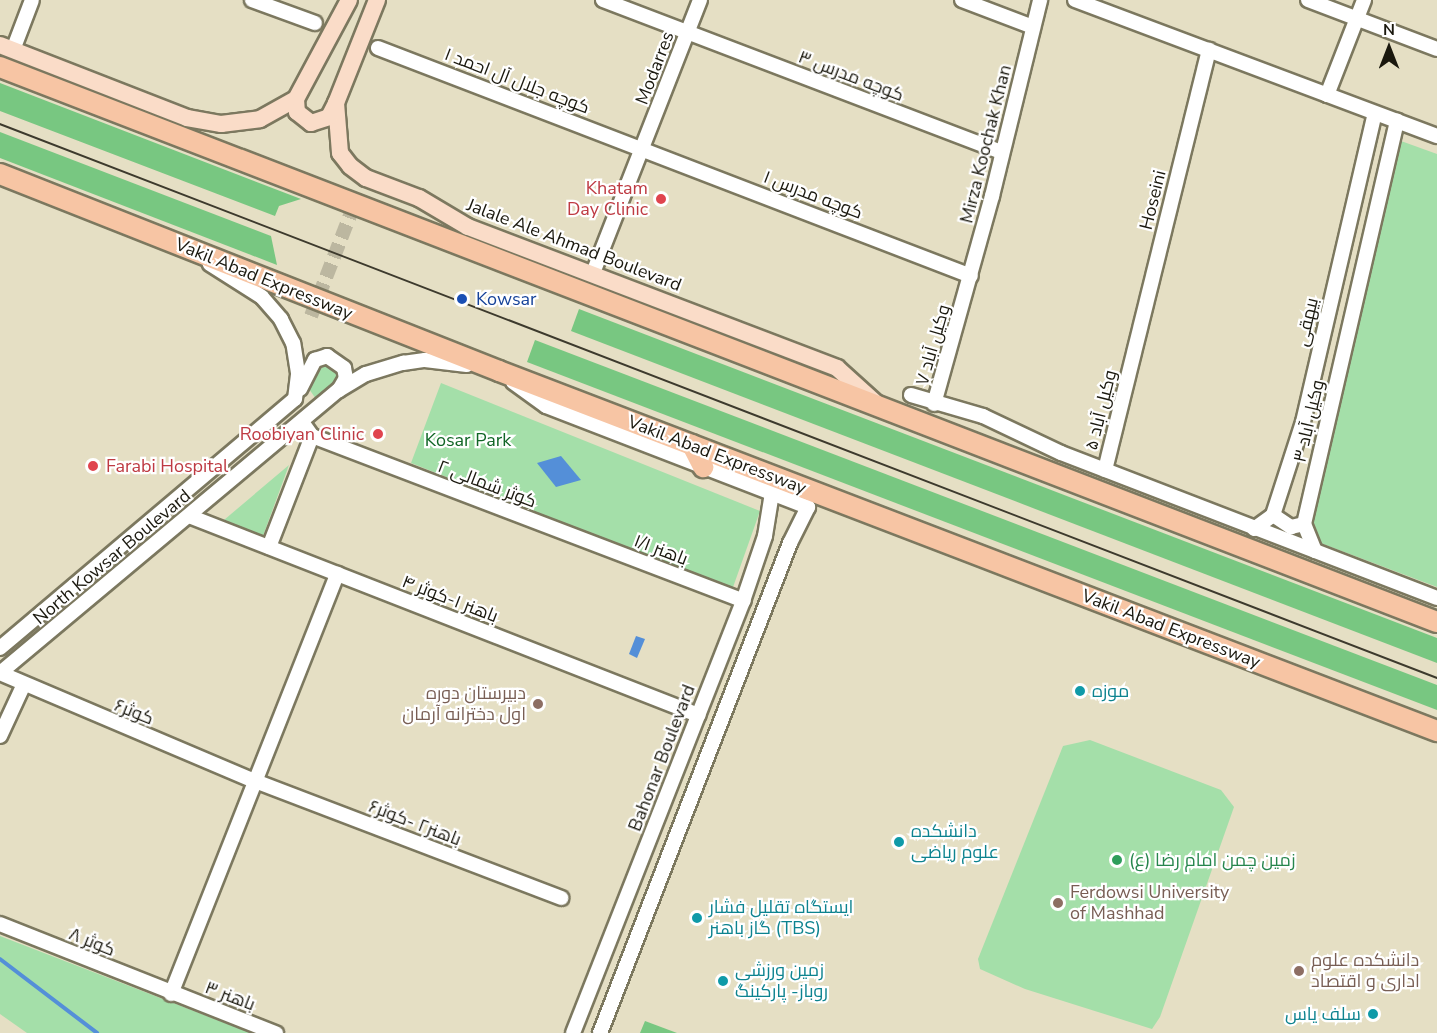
<!DOCTYPE html>
<html>
<head>
<meta charset="utf-8">
<style>
	body { margin:0 }
	#map { position:relative; width:1437px; height:1033px; overflow:hidden; background:#e5dfc4; font-family:"Nunito Sans",Cairo,sans-serif }
	div>[style] { position:absolute }
	.green>* { inset:0; background:#a4dfa9 }
	.forest>* { inset:0; background:#78c781 }
	.water>* { inset:0; background:#548fd8 }
	.stream>* { height:4px; margin:-2px; padding:0 2px; transform-origin:2px; border-radius:2px; background:#548fd8 }
	.minor-tunnel>* { height:14px; margin-top:-7px; transform-origin:0; background:repeating-linear-gradient(90deg,#bcb7a0 0 14px,transparent 0 21px) }
	.roads { filter:drop-shadow(2px 0 #7c785f) drop-shadow(-2px 0 #7c785f) drop-shadow(0 2px #7c785f) drop-shadow(0 -2px #7c785f) }
	.minor>* { height:14px; margin:-7px; padding:0 7px; transform-origin:7px; border-radius:7px; background:#fff }
	.major>* { height:16px; margin:-8px; padding:0 8px; transform-origin:8px; border-radius:8px; background:#fadcc8 }
	.highway>* { height:20px; margin:-10px; padding:0 10px; transform-origin:10px; border-radius:10px; background:#f7c5a4 }
	.tram>* { height:1.5px; margin:-0.75px; padding:0 0.75px; transform-origin:0.75px; border-radius:0.75px; background:#3d3a2d }
	.dots>* { width:16px; height:16px; translate:-50% -50%; box-sizing:border-box; border:3px solid #fff; border-radius:50% }
	span { translate:-50% -50%; white-space:nowrap; text-align:center; line-height:1.15; -webkit-text-stroke:4.5px #fff; paint-order:stroke }
	.street-label { font-size:18px; color:#1a180e }
	.health-label { font-size:18px; color:#be3a42 }
	.right { translate:-100% -50%; text-align:right }
	.left { translate:0 -50%; text-align:left }
	.transit-label { font-size:18px; color:#164399 }
	.park-label { font-size:18px; color:#116626 }
	.culture-label { font-size:18px; color:#0d838f }
	.education-label { font-size:18px; color:#785e54 }
	.leisure-label { font-size:18px; color:#27864d }
	.north { position:absolute; left:1359px; top:18px; width:60px; height:60px; -webkit-text-stroke:4px #fff; paint-order:stroke; rotate:0deg; font-size:16px; font-weight:700; line-height:24px; text-align:center; color:#1a180e }
	.north::after { content:''; display:block; margin:auto; width:21px; height:27px; background:#1a180e; clip-path:polygon(50% 0,100% 100%,50% 72%,0 100%) }
</style>
</head>
<body>
<div id="map">
	<div class="green">
		<i style="clip-path:polygon(1401px 141px,1437px 154px,1437px 587px,1307px 538px)"></i>
		<i style="clip-path:polygon(326px 360px,339px 367px,341px 377px,316px 399px,309px 389px,320px 365px)"></i>
		<i style="clip-path:polygon(441px 383px,760px 511px,732px 590px,411px 463px)"></i>
		<i style="clip-path:polygon(289px 465px,263px 536px,224px 520px)"></i>
		<i style="clip-path:polygon(1090px 740px,1221px 790px,1234px 807px,1160px 1017px,1152px 1029px,1025px 989px,980px 969px,978px 959px,1063px 746px)"></i>
		<i style="clip-path:polygon(0 936px,251px 1033px,27px 1033px,0 1014px)"></i>
	</div>
	<div class="forest">
		<i style="clip-path:polygon(0 83px,301px 199px,279px 206px,275px 216px,0 111px)"></i>
		<i style="clip-path:polygon(0 132px,271px 236px,277px 265px,0 158px)"></i>
		<i style="clip-path:polygon(579px 309px,1437px 638px,1437px 663px,571px 331px)"></i>
		<i style="clip-path:polygon(535px 340px,1437px 685px,1437px 710px,527px 362px)"></i>
		<i style="clip-path:polygon(645px 1021px,677px 1033px,640px 1033px)"></i>
	</div>
	<div class="water">
		<i style="clip-path:polygon(561px 456px,581px 480px,556px 487px,537px 463px)"></i>
		<i style="clip-path:polygon(636px 636px,645px 639px,637px 658px,629px 654px)"></i>
	</div>
	<div class="stream">
		<i style="left:0;top:959px;width:122px;rotate:37.3deg"></i>
	</div>
	<div class="minor-tunnel">
		<i style="left:311px;top:316px;width:130px;rotate:-68.8deg"></i>
	</div>
	<div class="roads">
		<div class="minor">
			<i style="left:252px;top:0;width:67px;rotate:20.1deg"></i>
			<i style="left:603px;top:0;width:427px;rotate:20.9deg"></i>
			<i style="left:962px;top:0;width:76px;rotate:20.8deg"></i>
			<i style="left:1075px;top:0;width:387px;rotate:20.6deg"></i>
			<i style="left:1308px;top:0;width:138px;rotate:20.8deg"></i>
			<i style="left:378px;top:48px;width:635px;rotate:21.03deg"></i>
			<i style="left:13px;top:50px;width:53px;rotate:-69.2deg"></i>
			<i style="left:1327px;top:95px;width:102px;rotate:-68.7deg"></i>
			<i style="left:593px;top:273px;width:293px;rotate:-68.6deg"></i>
			<i style="left:513px;top:382px;width:41px;rotate:36deg"></i>
			<i style="left:546px;top:406px;width:281px;rotate:21.1deg"></i>
			<i style="left:808px;top:507px;width:40px;rotate:116.6deg"></i>
			<i style="left:790px;top:543px;width:526px;rotate:111.19deg"></i>
			<i style="left:300px;top:389px;width:33px;rotate:-63deg"></i>
			<i style="left:315px;top:360px;width:13px;rotate:-18deg"></i>
			<i style="left:327px;top:356px;width:21px;rotate:35deg"></i>
			<i style="left:344px;top:368px;width:10px;rotate:79deg"></i>
			<i style="left:346px;top:378px;width:14px;rotate:120deg"></i>
			<i style="left:911px;top:395px;width:75px;rotate:16.3deg"></i>
			<i style="left:983px;top:416px;width:86px;rotate:25.4deg"></i>
			<i style="left:1061px;top:453px;width:403px;rotate:21.1deg"></i>
			<i style="left:934px;top:404px;width:216px;rotate:-74.4deg"></i>
			<i style="left:992px;top:196px;width:202px;rotate:-76.2deg"></i>
			<i style="left:302px;top:422px;width:17px;rotate:54deg"></i>
			<i style="left:312px;top:436px;width:462px;rotate:20.9deg"></i>
			<i style="left:1105px;top:470px;width:433px;rotate:-76.1deg"></i>
			<i style="left:1273px;top:515px;width:22px;rotate:34deg"></i>
			<i style="left:1291px;top:527px;width:13px;rotate:-13deg"></i>
			<i style="left:189px;top:516px;width:547px;rotate:21.35deg"></i>
			<i style="left:1254px;top:529px;width:24px;rotate:-36deg"></i>
			<i style="left:1273px;top:515px;width:98px;rotate:-72.1deg"></i>
			<i style="left:1303px;top:422px;width:317px;rotate:-76.9deg"></i>
			<i style="left:269px;top:547px;width:119px;rotate:-68.8deg"></i>
			<i style="left:1315px;top:551px;width:29px;rotate:-112deg"></i>
			<i style="left:1304px;top:524px;width:414px;rotate:-77deg"></i>
			<i style="left:0;top:648px;width:386px;rotate:-40.2deg"></i>
			<i style="left:295px;top:399px;width:26px;rotate:-83deg"></i>
			<i style="left:298px;top:373px;width:30px;rotate:-99deg"></i>
			<i style="left:293px;top:343px;width:27px;rotate:-117deg"></i>
			<i style="left:281px;top:319px;width:29px;rotate:-131deg"></i>
			<i style="left:262px;top:297px;width:62px;rotate:-147.6deg"></i>
			<i style="left:0;top:673px;width:442px;rotate:-39.9deg"></i>
			<i style="left:339px;top:390px;width:31px;rotate:-31deg"></i>
			<i style="left:366px;top:374px;width:39px;rotate:-17deg"></i>
			<i style="left:403px;top:363px;width:22px;rotate:-8deg"></i>
			<i style="left:425px;top:360px;width:42px;rotate:6.8deg"></i>
			<i style="left:0;top:673px;width:277px;rotate:23deg"></i>
			<i style="left:255px;top:781px;width:328px;rotate:20.9deg"></i>
			<i style="left:0;top:736px;width:57px;rotate:-65.2deg"></i>
			<i style="left:0;top:924px;width:297px;rotate:21.6deg"></i>
			<i style="left:171px;top:994px;width:452px;rotate:-68.4deg"></i>
			<i style="left:573px;top:1033px;width:464px;rotate:-68.5deg"></i>
			<i style="left:743px;top:601px;width:69px;rotate:-71.3deg"></i>
			<i style="left:765px;top:536px;width:44px;rotate:-80.8deg"></i>
		</div>
		<div class="major">
			<i style="left:377px;top:0;width:111px;rotate:111.7deg"></i>
			<i style="left:336px;top:103px;width:50px;rotate:85.4deg"></i>
			<i style="left:340px;top:153px;width:16px;rotate:52deg"></i>
			<i style="left:350px;top:166px;width:20px;rotate:37deg"></i>
			<i style="left:366px;top:178px;width:57px;rotate:20.7deg"></i>
			<i style="left:419px;top:198px;width:57px;rotate:30.6deg"></i>
			<i style="left:468px;top:227px;width:395px;rotate:20.9deg"></i>
			<i style="left:837px;top:368px;width:54px;rotate:42deg"></i>
			<i style="left:0;top:45px;width:201px;rotate:21.3deg"></i>
			<i style="left:187px;top:118px;width:35px;rotate:10deg"></i>
			<i style="left:221px;top:124px;width:39px;rotate:-7deg"></i>
			<i style="left:260px;top:119px;width:41px;rotate:-29.1deg"></i>
			<i style="left:296px;top:99px;width:112px;rotate:-61.8deg"></i>
			<i style="left:296px;top:99px;width:13px;rotate:86deg"></i>
			<i style="left:297px;top:112px;width:18px;rotate:38deg"></i>
			<i style="left:311px;top:123px;width:19px;rotate:-18deg"></i>
			<i style="left:329px;top:117px;width:16px;rotate:-63deg"></i>
		</div>
		<div class="highway">
			<i style="left:0;top:67px;width:1540px;rotate:21.12deg"></i>
			<i style="left:0;top:174px;width:536px;rotate:21.54deg"></i>
			<i style="left:499px;top:371px;width:1005px;rotate:21deg"></i>
			<i style="left:692px;top:445px;width:25px;rotate:63deg"></i>
		</div>
	</div>
	<div class="tram">
		<i style="left:0;top:124px;width:1540px;rotate:21.08deg"></i>
	</div>
	<div class="dots">
		<i style="left:661px;top:199px;background:#e0444e"></i>
		<i style="left:462px;top:299px;background:#1a4fb4"></i>
		<i style="left:378px;top:434px;background:#e0444e"></i>
		<i style="left:93px;top:466px;background:#e0444e"></i>
		<i style="left:1080px;top:691px;background:#0f9aa8"></i>
		<i style="left:538px;top:704px;background:#8d6e63"></i>
		<i style="left:899px;top:842px;background:#0f9aa8"></i>
		<i style="left:1117px;top:860px;background:#2e9e5b"></i>
		<i style="left:1058px;top:903px;background:#8d6e63"></i>
		<i style="left:697px;top:918px;background:#0f9aa8"></i>
		<i style="left:1299px;top:971px;background:#8d6e63"></i>
		<i style="left:723px;top:981px;background:#0f9aa8"></i>
		<i style="left:1373px;top:1014px;background:#0f9aa8"></i>
	</div>
	<div class="street-label">
		<span style="left:655px;top:68px;rotate:-69deg">Modarres</span>
		<span style="left:851px;top:76px;rotate:21deg">کوچه مدرس ۳</span>
		<span style="left:517px;top:81px;rotate:21deg">کوچه جلال آل احمد ۱</span>
		<span style="left:986px;top:144px;rotate:-76deg">Mirza Koochak Khan</span>
		<span style="left:813px;top:195px;rotate:21deg">کوچه مدرس ۱</span>
		<span style="left:1153px;top:200px;rotate:-76deg">Hoseini</span>
		<span style="left:574px;top:245px;rotate:21deg">Jalale Ale Ahmad Boulevard</span>
		<span style="left:264px;top:279px;rotate:22deg">Vakil Abad Expressway</span>
		<span style="left:1307px;top:322px;rotate:-77deg">بیهقی</span>
		<span style="left:933px;top:345px;rotate:-74deg">۷ وکیل آباد</span>
		<span style="left:1101px;top:410px;rotate:-76deg">وکیل آباد ۵</span>
		<span style="left:1309px;top:421px;rotate:-77deg">۳ وکیل آباد</span>
		<span style="left:717px;top:455px;rotate:21deg">Vakil Abad Expressway</span>
		<span style="left:487px;top:484px;rotate:21deg">کوثر شمالی ۲</span>
		<span style="left:661px;top:550px;rotate:21deg">باهنر ۱/۱</span>
		<span style="left:112px;top:557px;rotate:-40deg">North Kowsar Boulevard</span>
		<span style="left:450px;top:599px;rotate:21deg">باهنر ۱-کوثر ۴</span>
		<span style="left:1171px;top:629px;rotate:21deg">Vakil Abad Expressway</span>
		<span style="left:134px;top:712px;rotate:22deg">کوثر۶</span>
		<span style="left:662px;top:758px;rotate:-69deg">Bahonar Boulevard</span>
		<span style="left:415px;top:823px;rotate:21deg">باهنر۲ -کوثر۶</span>
		<span style="left:92px;top:942px;rotate:22deg">کوثر ۸</span>
		<span style="left:230px;top:996px;rotate:21deg">باهنر ۳</span>
	</div>
	<div class="health-label">
		<span class="right" style="left:648px;top:199px">Khatam<br>Day Clinic</span>
		<span class="right" style="left:364px;top:434px">Roobiyan Clinic</span>
		<span class="left" style="left:106px;top:466px">Farabi Hospital</span>
	</div>
	<div class="transit-label">
		<span class="left" style="left:476px;top:299px">Kowsar</span>
	</div>
	<div class="park-label">
		<span style="left:468px;top:440px">Kosar Park</span>
	</div>
	<div class="culture-label">
		<span class="left" style="left:1092px;top:691px">موزه</span>
		<span class="left" style="left:911px;top:842px">دانشکده<br>علوم ریاضی</span>
		<span class="left" style="left:709px;top:918px">ایستگاه تقلیل فشار<br>گاز باهنر (TBS)</span>
		<span class="left" style="left:735px;top:981px">زمین ورزشی<br>روباز- پارکینگ</span>
		<span class="right" style="left:1361px;top:1014px">سلف یاس</span>
	</div>
	<div class="education-label">
		<span class="right" style="left:526px;top:704px">دبیرستان دوره<br>اول دخترانه آرمان</span>
		<span class="left" style="left:1070px;top:903px">Ferdowsi University<br>of Mashhad</span>
		<span class="left" style="left:1311px;top:971px">دانشکده علوم<br>اداری و اقتصاد</span>
	</div>
	<div class="leisure-label">
		<span class="left" style="left:1129px;top:860px">زمین چمن امام رضا (ع)</span>
	</div>
	<div class="north">N</div>
</div>
</body>
</html>
